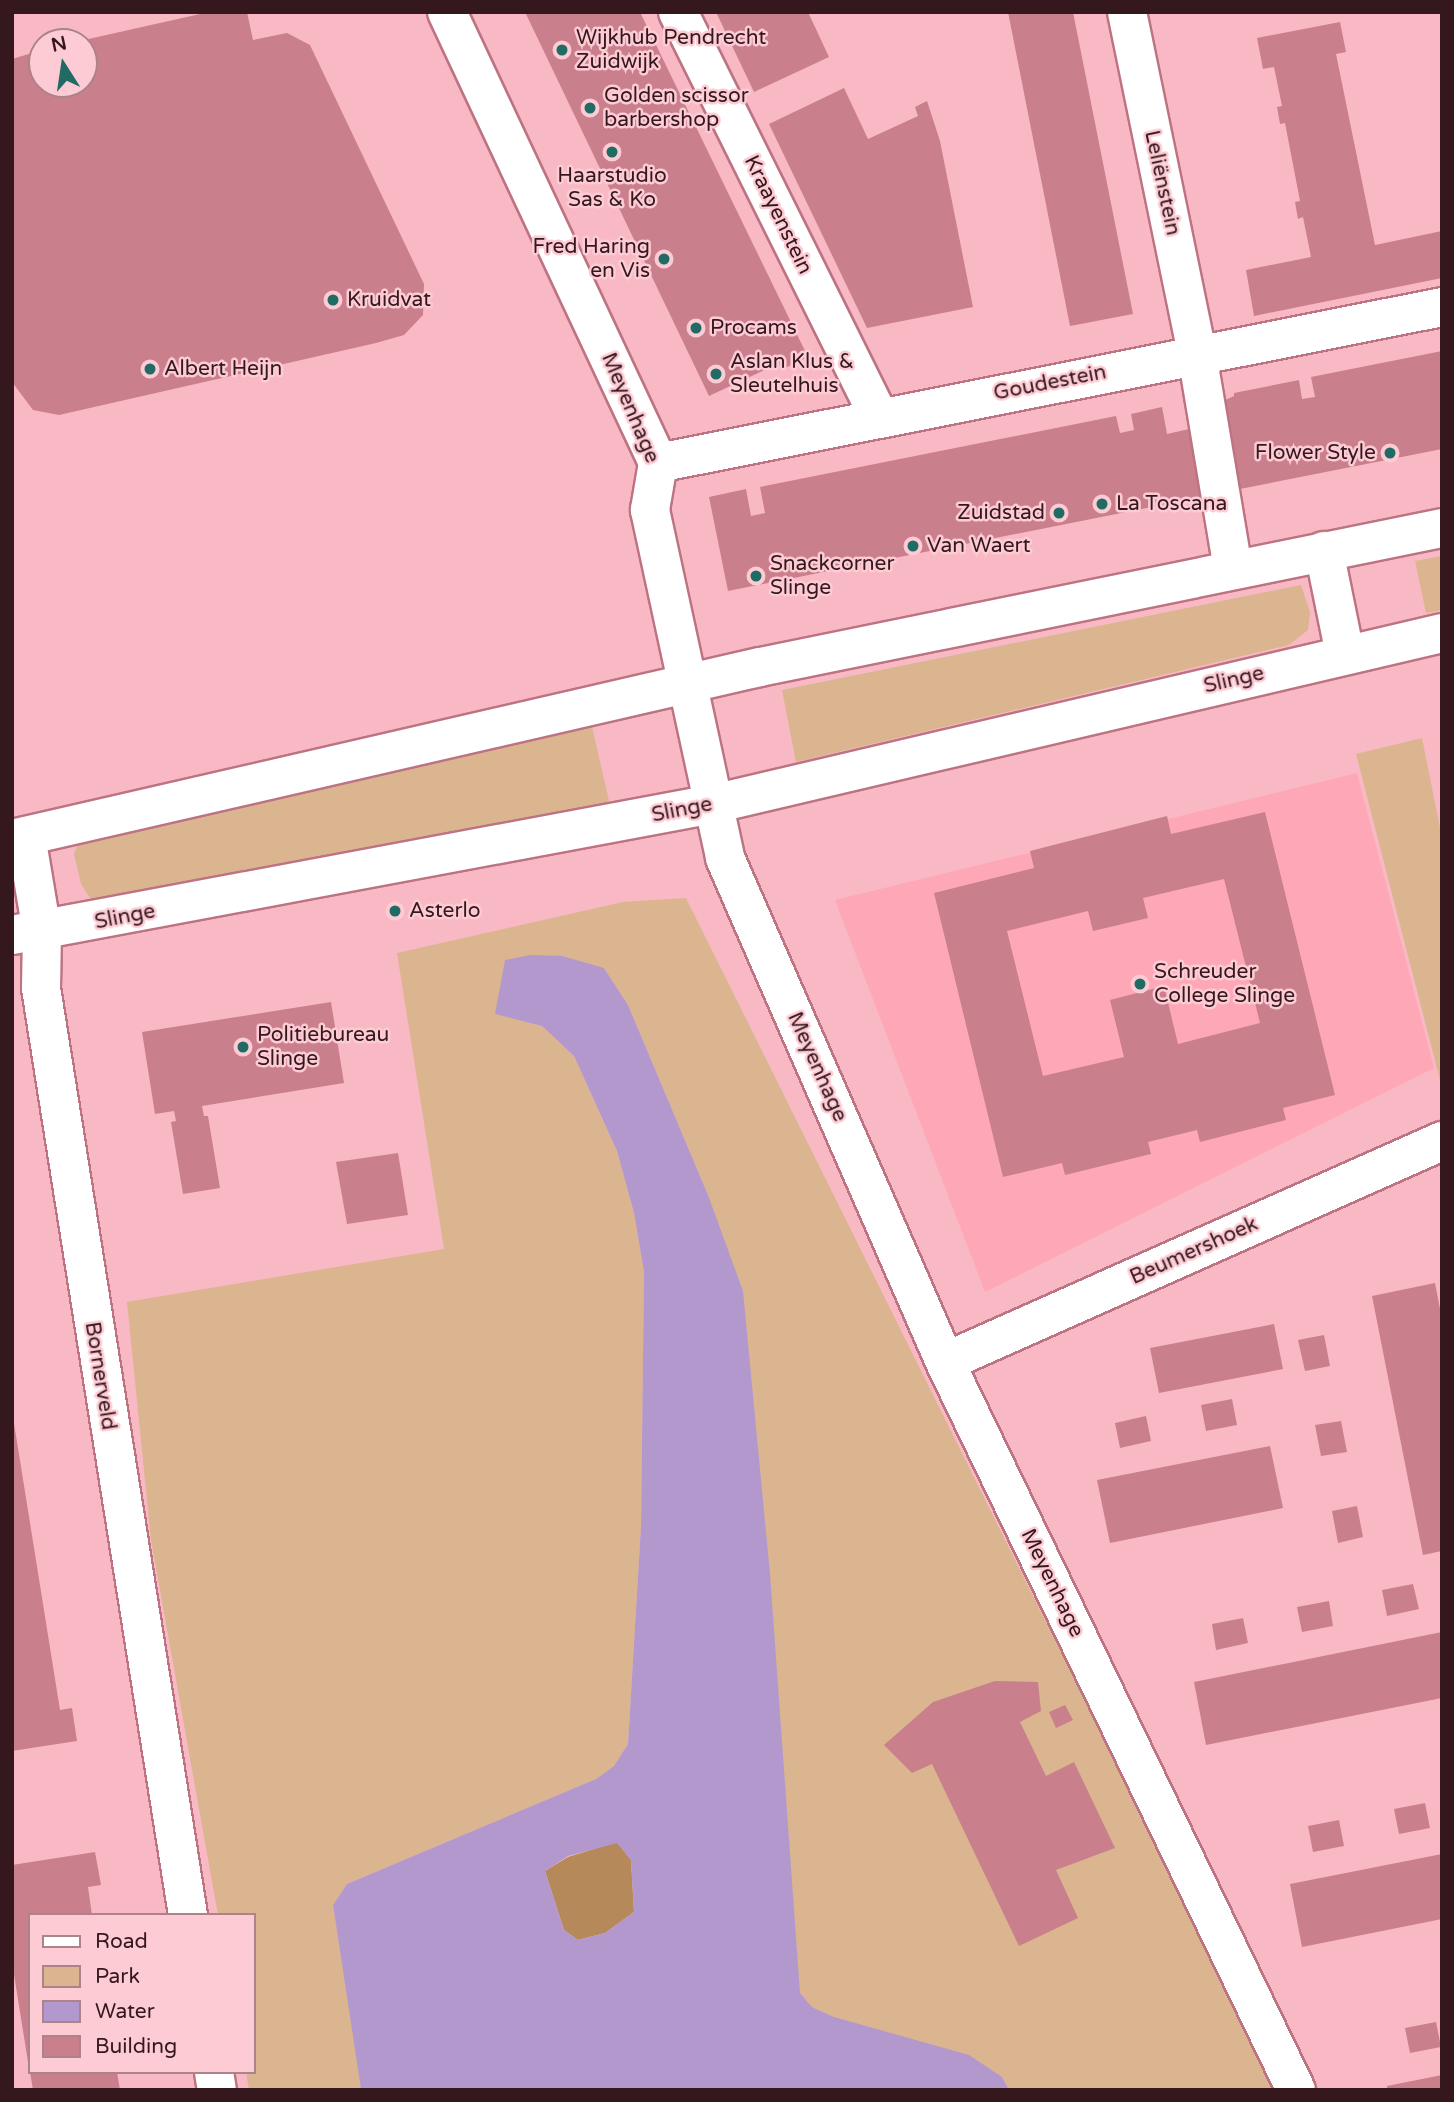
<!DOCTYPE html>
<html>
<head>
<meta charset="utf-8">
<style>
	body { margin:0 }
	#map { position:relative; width:1454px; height:2102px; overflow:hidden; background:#f9b9c4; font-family:"Varela Round",sans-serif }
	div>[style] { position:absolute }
	.built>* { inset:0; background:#fea7b7 }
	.green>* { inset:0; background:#dab58f }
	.forest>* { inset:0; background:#b5895a }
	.water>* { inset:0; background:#b398ce }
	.building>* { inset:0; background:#ca7f8d }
	.roads { filter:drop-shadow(2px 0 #bd7382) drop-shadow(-2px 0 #bd7382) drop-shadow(0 2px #bd7382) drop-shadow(0 -2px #bd7382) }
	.minor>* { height:38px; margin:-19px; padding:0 19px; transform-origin:19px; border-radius:19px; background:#fff }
	.major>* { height:38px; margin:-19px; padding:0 19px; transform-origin:19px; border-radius:19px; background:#fff }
	.dots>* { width:19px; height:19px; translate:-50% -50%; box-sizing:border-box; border:4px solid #fdcbd3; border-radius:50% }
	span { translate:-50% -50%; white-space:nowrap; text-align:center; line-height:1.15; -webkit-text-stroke:5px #fdcbd3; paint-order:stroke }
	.poi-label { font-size:21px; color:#35181e }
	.left { translate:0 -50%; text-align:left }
	.right { translate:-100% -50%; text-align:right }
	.street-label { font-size:21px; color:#35181e }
	.frame { position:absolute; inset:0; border:14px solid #35181e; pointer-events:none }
	.legend { position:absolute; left:28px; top:1913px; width:228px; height:161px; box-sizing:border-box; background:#fdcbd3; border:2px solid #ad838b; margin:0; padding:9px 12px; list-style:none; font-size:21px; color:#35181e }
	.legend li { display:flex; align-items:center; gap:14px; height:35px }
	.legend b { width:35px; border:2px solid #ad838b }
	.north { position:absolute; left:28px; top:28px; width:70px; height:70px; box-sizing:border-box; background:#fdcbd3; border:2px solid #ad838b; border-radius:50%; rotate:348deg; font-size:19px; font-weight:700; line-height:28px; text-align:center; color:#35181e }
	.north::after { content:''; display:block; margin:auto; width:24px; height:32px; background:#216b65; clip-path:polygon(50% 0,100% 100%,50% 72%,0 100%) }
</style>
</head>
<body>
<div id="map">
	<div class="built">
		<i style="clip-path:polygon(1357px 773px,1434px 1068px,985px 1292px,835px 900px)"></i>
	</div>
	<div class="green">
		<i style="clip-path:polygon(1442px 556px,1442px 610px,1426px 613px,1415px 561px)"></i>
		<i style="clip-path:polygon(1301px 585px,1310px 612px,1308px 630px,1289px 645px,796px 762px,782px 690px)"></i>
		<i style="clip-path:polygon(590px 718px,610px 805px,92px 901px,81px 884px,74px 854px,81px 837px)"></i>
		<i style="clip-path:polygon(1422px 738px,1442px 838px,1440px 1080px,1356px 754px)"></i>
		<i style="clip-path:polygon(686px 898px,1120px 1771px,1275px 2090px,1009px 2090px,1002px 2077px,834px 2017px,812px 2007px,800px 1993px,708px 1195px,628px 1005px,604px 968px,542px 1026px,574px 1056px,617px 1151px,634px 1213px,644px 1272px,641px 1526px,628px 1744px,614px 1766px,596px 1779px,347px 1884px,333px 1905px,362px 2090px,249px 2090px,246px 2072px,254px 2072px,254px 1915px,218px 1915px,151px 1540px,127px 1302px,444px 1249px,397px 953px,623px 902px)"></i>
	</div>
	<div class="forest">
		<i style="clip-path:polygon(617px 1842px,631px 1860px,634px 1912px,605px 1933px,578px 1940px,564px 1930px,545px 1871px,568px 1857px)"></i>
	</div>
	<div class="water">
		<i style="clip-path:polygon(evenodd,530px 955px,562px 956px,604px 968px,628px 1005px,708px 1195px,743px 1291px,770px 1574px,800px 1993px,812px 2007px,834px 2017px,969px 2055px,1002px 2077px,1009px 2090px,361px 2089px,333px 1905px,347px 1884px,596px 1779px,614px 1766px,628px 1744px,641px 1526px,644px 1272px,634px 1213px,617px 1151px,574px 1056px,542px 1026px,495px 1014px,505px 960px,530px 955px,617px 1843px,631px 1860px,634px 1912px,605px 1933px,578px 1940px,564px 1930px,545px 1871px,568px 1856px,617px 1843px)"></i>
	</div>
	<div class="building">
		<i style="clip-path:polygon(209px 12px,247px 12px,253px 40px,287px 33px,310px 45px,424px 284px,423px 315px,404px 335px,376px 343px,59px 415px,33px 410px,12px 382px,12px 59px,42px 50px,42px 84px,84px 84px,84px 40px)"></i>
		<i style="clip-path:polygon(525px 12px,640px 12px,808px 357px,781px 370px,777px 360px,771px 367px,709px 396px)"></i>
		<i style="clip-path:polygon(716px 12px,808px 12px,829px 57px,754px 92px)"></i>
		<i style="clip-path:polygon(1008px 12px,1073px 12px,1133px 314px,1070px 326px)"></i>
		<i style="clip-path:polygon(1340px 22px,1346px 52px,1336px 54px,1375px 245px,1442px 231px,1442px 278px,1254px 316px,1246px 270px,1311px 257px,1303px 217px,1298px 219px,1295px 202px,1300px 201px,1285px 123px,1280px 124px,1277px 107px,1282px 106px,1274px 67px,1263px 69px,1257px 38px)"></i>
		<i style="clip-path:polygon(844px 88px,868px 139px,918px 116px,915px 107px,927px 101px,940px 141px,973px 307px,867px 328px,769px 124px)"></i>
		<i style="clip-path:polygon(1442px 351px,1442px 449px,1240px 489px,1223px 401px,1234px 396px,1234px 393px,1299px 380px,1302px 399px,1315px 397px,1311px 377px)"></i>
		<i style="clip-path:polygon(1162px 407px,1167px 434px,1189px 429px,1202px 497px,728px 591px,709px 497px,746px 489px,751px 516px,765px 513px,760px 487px,1116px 416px,1120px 433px,1134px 430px,1131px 414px)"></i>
		<i style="clip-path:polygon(evenodd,1265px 812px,1335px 1095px,1283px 1108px,1286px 1120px,1200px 1142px,1197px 1130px,1148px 1142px,1151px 1154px,1065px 1175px,1062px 1163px,1003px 1177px,934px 893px,1034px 868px,1030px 851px,1167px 816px,1171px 834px,1265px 812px,1224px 879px,1260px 1023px,1178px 1044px,1164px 986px,1110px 1000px,1124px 1057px,1043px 1076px,1007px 931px,1088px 911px,1093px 931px,1148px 918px,1143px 898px,1224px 879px)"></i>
		<i style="clip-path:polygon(331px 1002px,344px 1083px,202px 1106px,204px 1116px,208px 1116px,220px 1188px,183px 1194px,171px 1122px,176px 1121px,174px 1111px,155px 1114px,142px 1032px)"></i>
		<i style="clip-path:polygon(398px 1153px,408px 1215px,347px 1224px,336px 1162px)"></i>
		<i style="clip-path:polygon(1435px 1283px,1442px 1319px,1442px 1551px,1423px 1555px,1372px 1296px)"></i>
		<i style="clip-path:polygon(1274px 1324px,1283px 1369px,1159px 1393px,1150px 1348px)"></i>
		<i style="clip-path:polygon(1324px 1335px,1330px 1366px,1305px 1371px,1298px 1340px)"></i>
		<i style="clip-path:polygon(1232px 1399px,1237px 1425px,1206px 1431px,1201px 1405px)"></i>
		<i style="clip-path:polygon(1146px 1416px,1151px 1441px,1120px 1448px,1115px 1423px)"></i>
		<i style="clip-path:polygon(1341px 1421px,1347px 1452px,1321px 1456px,1315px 1425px)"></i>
		<i style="clip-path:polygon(14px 1423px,60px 1710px,72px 1708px,77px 1741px,12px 1751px)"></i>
		<i style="clip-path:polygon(1270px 1446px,1283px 1508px,1110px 1543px,1097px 1480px)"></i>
		<i style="clip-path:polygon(1357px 1506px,1363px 1537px,1338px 1543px,1332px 1511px)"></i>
		<i style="clip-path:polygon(1413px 1584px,1419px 1609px,1387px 1616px,1382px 1590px)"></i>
		<i style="clip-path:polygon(1329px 1601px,1333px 1626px,1302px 1632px,1297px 1607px)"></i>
		<i style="clip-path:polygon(1243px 1618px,1248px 1643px,1216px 1650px,1212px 1624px)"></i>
		<i style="clip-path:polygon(1442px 1632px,1442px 1698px,1206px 1745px,1194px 1682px)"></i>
		<i style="clip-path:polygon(995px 1681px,1038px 1682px,1041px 1711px,1020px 1722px,1046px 1776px,1074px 1762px,1115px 1848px,1056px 1870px,1078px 1918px,1019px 1946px,932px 1764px,912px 1773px,884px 1745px,933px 1702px)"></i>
		<i style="clip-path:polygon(1065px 1705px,1073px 1720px,1056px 1728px,1049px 1712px)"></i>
		<i style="clip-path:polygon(1425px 1803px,1430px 1828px,1399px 1834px,1394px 1809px)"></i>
		<i style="clip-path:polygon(1339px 1820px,1344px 1846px,1313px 1852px,1308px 1826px)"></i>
		<i style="clip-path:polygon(95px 1852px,101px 1885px,88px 1887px,92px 1915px,30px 1915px,28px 2062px,12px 1962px,12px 1865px)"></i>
		<i style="clip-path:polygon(1442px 1854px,1442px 1919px,1302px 1947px,1290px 1884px)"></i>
		<i style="clip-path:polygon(1436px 2022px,1441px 2047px,1410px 2053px,1405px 2028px)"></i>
		<i style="clip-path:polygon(30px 2072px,117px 2072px,120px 2090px,33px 2090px)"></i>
		<i style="clip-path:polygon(1442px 2075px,1442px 2090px,1387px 2090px,1387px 2086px)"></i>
	</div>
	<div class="roads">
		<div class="minor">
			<i style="left:447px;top:12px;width:498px;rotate:64.9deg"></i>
			<i style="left:658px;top:463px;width:48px;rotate:99.7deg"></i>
			<i style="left:650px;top:510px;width:356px;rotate:77.8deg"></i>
			<i style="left:725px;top:858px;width:550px;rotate:66.42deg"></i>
			<i style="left:945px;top:1362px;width:808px;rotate:64.26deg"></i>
			<i style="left:678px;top:12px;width:452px;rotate:63.6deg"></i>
			<i style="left:1127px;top:12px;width:349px;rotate:78.4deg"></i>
			<i style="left:1197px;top:354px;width:219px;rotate:80.5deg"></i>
			<i style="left:658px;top:463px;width:799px;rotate:-11.25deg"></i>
			<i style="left:26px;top:836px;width:97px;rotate:80.5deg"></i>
			<i style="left:42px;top:932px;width:56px;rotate:91deg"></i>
			<i style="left:41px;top:988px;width:939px;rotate:80.99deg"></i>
			<i style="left:945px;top:1362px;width:544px;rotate:-23.97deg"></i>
			<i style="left:214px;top:2072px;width:18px;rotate:81deg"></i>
		</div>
		<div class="major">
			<i style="left:1324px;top:551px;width:105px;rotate:78.5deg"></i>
			<i style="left:12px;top:839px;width:768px;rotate:-12.95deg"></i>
			<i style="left:760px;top:667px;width:696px;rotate:-11.52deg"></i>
			<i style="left:12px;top:935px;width:713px;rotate:-10.59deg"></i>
			<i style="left:713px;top:804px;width:749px;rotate:-13.2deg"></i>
		</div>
	</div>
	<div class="dots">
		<i style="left:562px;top:50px;background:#216b65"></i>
		<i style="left:590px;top:108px;background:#216b65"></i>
		<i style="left:612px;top:152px;background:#216b65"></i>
		<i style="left:664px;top:259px;background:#216b65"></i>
		<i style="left:333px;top:300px;background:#216b65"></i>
		<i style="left:696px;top:328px;background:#216b65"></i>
		<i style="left:150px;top:369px;background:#216b65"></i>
		<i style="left:716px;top:374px;background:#216b65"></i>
		<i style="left:1390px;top:453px;background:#216b65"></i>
		<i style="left:1102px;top:504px;background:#216b65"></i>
		<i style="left:1059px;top:513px;background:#216b65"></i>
		<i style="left:913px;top:546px;background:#216b65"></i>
		<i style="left:756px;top:576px;background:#216b65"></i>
		<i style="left:395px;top:911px;background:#216b65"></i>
		<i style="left:1140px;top:984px;background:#216b65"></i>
		<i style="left:243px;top:1047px;background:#216b65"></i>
	</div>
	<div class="poi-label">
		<span class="left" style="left:576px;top:50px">Wijkhub Pendrecht<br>Zuidwijk</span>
		<span class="left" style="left:604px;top:108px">Golden scissor<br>barbershop</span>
		<span style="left:612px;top:188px">Haarstudio<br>Sas &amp; Ko</span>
		<span class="right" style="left:650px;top:259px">Fred Haring<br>en Vis</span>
		<span class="left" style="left:347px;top:300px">Kruidvat</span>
		<span class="left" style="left:710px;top:328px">Procams</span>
		<span class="left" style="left:730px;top:374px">Aslan Klus &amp;<br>Sleutelhuis</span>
		<span class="left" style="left:164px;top:369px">Albert Heijn</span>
		<span class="right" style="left:1376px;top:453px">Flower Style</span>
		<span class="left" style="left:1116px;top:504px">La Toscana</span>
		<span class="right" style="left:1045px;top:513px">Zuidstad</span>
		<span class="left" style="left:927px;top:546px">Van Waert</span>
		<span class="left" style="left:770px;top:576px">Snackcorner<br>Slinge</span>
		<span class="left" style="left:409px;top:911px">Asterlo</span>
		<span class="left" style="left:1154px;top:984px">Schreuder<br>College Slinge</span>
		<span class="left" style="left:257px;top:1047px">Politiebureau<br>Slinge</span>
	</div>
	<div class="street-label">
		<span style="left:1162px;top:183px;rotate:78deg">Leliënstein</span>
		<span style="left:778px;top:215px;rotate:64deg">Kraayenstein</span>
		<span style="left:1050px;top:383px;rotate:-11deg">Goudestein</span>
		<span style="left:630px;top:408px;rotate:67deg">Meyenhage</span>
		<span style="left:1234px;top:680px;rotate:-13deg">Slinge</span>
		<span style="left:682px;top:810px;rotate:-11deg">Slinge</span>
		<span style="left:125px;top:917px;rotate:-11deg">Slinge</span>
		<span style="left:817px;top:1067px;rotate:66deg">Meyenhage</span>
		<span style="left:1194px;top:1251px;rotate:-24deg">Beumershoek</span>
		<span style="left:100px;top:1376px;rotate:81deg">Bornerveld</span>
		<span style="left:1052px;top:1583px;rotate:64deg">Meyenhage</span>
	</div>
	<div class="frame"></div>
	<ul class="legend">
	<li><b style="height:9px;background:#fff"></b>Road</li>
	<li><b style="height:19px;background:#dab58f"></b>Park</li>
	<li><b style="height:19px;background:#b398ce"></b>Water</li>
	<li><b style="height:19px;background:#ca7f8d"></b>Building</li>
	</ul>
	<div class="north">N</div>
</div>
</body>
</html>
